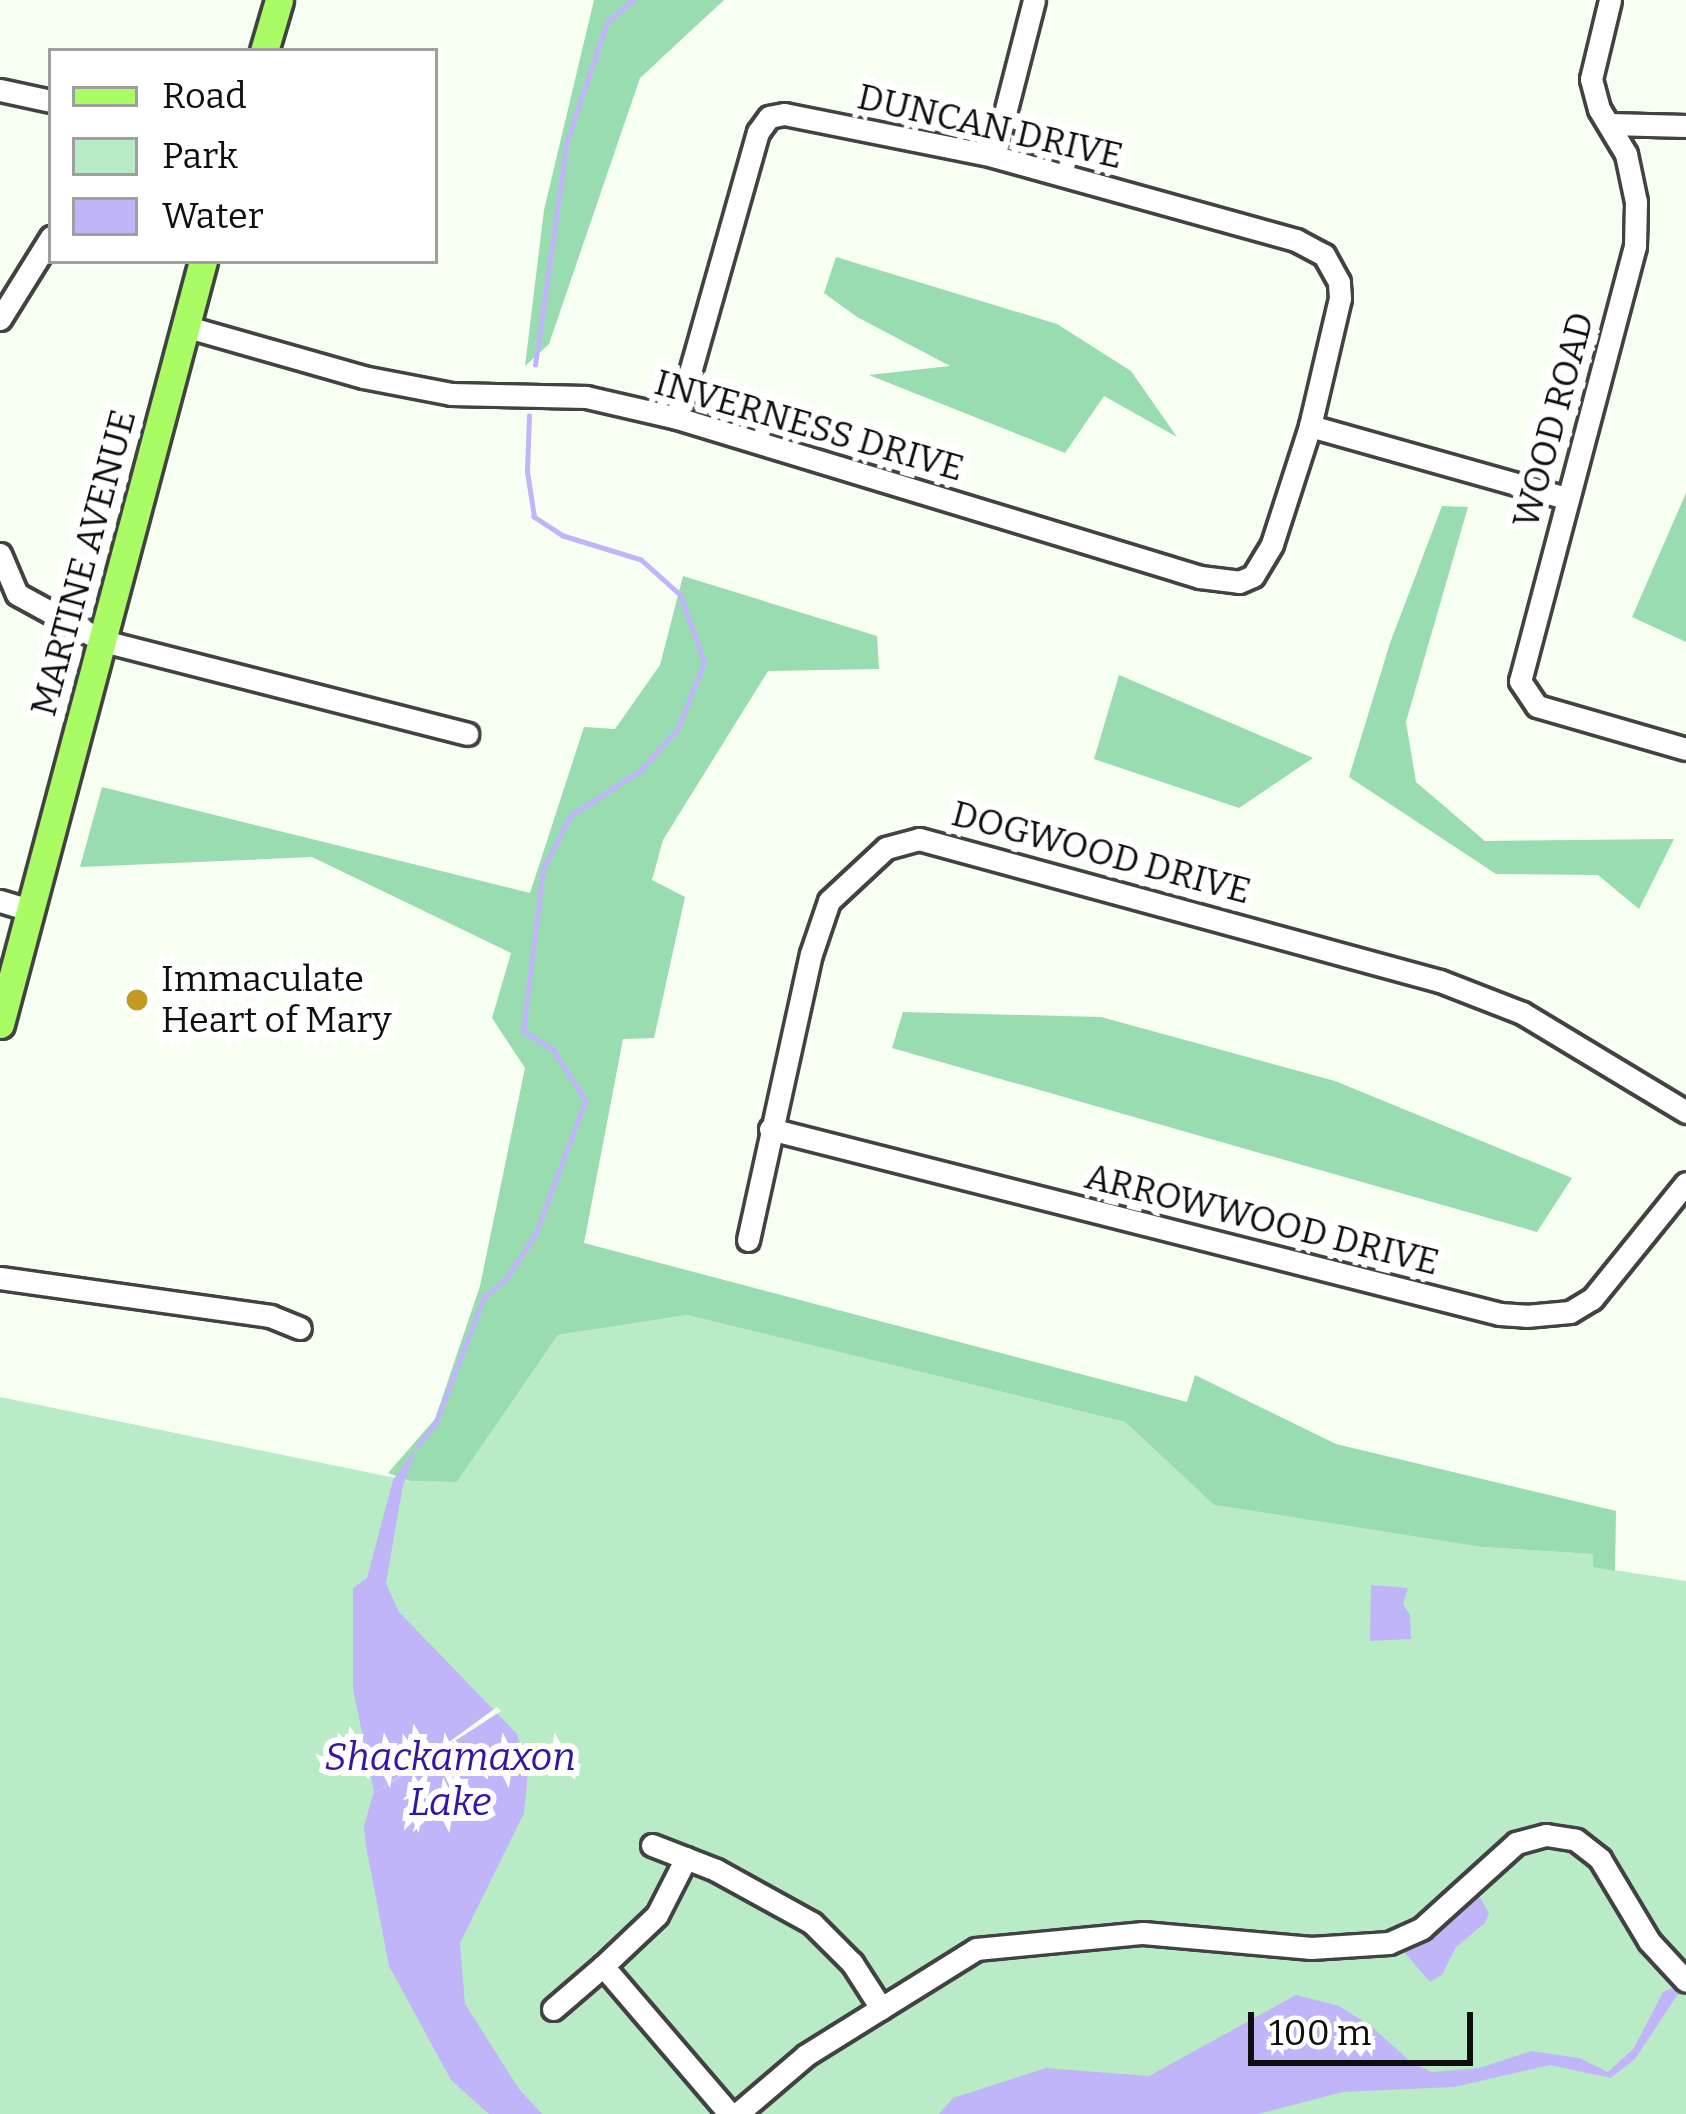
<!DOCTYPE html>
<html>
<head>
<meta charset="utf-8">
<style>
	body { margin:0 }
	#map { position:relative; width:1686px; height:2114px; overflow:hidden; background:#f7fff2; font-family:Bitter,serif }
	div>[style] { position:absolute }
	.green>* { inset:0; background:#baebc7 }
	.forest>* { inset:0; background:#98dcb0 }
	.water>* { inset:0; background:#c0b5f8 }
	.pier>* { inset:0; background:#f7fff2 }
	.stream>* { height:4.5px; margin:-2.25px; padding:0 2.25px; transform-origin:2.25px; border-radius:2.25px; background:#c0b5f8 }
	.roads { filter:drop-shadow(3px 0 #424242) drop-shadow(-3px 0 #424242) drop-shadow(0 3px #424242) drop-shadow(0 -3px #424242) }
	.minor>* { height:21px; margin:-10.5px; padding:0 10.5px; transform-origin:10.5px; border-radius:10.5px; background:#fff }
	.major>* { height:27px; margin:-13.5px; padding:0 13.5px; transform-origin:13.5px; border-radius:13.5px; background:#aafc65 }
	.dots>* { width:33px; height:33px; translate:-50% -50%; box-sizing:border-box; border:6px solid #fff; border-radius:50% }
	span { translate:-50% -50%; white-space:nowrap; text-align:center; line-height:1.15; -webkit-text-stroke:12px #fff; paint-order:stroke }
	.street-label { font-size:36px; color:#0f0f0f }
	.poi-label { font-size:36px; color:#0f0f0f }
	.left { translate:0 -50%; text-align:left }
	.water-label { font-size:39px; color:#3514a6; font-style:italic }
	.legend { position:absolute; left:48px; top:48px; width:390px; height:216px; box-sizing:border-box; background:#fff; border:3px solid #9f9f9f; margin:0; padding:15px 21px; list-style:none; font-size:36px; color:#0f0f0f }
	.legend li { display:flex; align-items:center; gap:24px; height:60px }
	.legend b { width:60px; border:3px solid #9f9f9f }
	.scale { position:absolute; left:1248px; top:2012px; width:225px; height:54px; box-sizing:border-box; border:6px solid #0f0f0f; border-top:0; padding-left:15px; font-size:36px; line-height:42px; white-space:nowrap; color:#0f0f0f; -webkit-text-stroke:9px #fff; paint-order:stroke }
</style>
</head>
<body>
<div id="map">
	<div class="green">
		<i style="clip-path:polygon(687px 1315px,1125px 1422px,1214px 1505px,1481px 1547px,1594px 1554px,1594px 1567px,1686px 1581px,1686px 2114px,0 2114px,0 1397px,410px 1481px,457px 1482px,558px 1335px)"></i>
	</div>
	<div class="forest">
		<i style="clip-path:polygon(594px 0,724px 0,640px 78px,549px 344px,525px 366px,544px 210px)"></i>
		<i style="clip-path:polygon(836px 257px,1057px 324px,1131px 371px,1177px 437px,1104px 396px,1065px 453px,869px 375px,950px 366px,857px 317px,824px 293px)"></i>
		<i style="clip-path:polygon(1686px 493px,1686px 642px,1632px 617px)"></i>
		<i style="clip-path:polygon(1442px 506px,1468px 507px,1406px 722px,1416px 782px,1485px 841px,1674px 839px,1639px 909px,1598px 875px,1496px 874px,1349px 777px,1390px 643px)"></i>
		<i style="clip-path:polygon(683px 576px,877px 636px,879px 669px,768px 671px,663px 840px,652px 880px,685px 897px,654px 1038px,623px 1039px,584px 1243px,1187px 1402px,1195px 1375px,1336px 1444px,1616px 1511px,1615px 1571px,1593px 1567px,1593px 1554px,1481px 1547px,1214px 1505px,1125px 1422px,687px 1315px,558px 1335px,457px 1482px,410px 1481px,388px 1473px,435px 1419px,480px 1286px,525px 1068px,492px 1018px,511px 953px,312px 857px,80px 867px,102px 787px,530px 893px,584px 727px,615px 729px,660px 665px)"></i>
		<i style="clip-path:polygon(1119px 675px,1313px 758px,1239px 808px,1094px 759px)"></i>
		<i style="clip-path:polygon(903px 1012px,1101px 1017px,1335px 1081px,1572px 1178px,1537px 1232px,892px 1048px)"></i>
	</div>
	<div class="water">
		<i style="clip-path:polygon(418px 1445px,403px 1485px,386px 1583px,399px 1612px,517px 1734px,528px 1773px,524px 1813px,460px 1943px,465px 2004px,519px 2089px,542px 2114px,489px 2114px,451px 2080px,389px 1966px,366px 1846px,364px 1826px,374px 1791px,353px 1689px,353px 1588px,367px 1578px,393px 1480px)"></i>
		<i style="clip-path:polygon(1371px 1585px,1408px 1588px,1403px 1604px,1410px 1615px,1411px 1639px,1370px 1641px)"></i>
		<i style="clip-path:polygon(1478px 1894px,1489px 1913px,1485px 1923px,1456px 1947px,1442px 1975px,1430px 1982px,1404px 1952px,1428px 1940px)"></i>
		<i style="clip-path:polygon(1686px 1982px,1635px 2059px,1611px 2078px,1550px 2065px,1454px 2087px,1343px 2092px,1258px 2114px,939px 2114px,953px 2098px,1046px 2068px,1149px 2076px,1296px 1995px,1339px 2006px,1371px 2026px,1412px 2063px,1432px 2072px,1479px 2068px,1531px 2051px,1579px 2058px,1608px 2072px,1634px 2048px,1663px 1992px)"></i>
	</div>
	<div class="pier">
		<i style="clip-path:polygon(497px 1707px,501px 1711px,363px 1801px,423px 1761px)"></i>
	</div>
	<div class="stream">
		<i style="left:535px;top:365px;width:227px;rotate:-81.9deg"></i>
		<i style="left:567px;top:140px;width:125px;rotate:-71.3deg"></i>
		<i style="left:607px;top:22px;width:34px;rotate:-40deg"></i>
		<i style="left:418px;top:1445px;width:27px;rotate:-51deg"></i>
		<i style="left:435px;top:1424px;width:136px;rotate:-68.9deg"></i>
		<i style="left:484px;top:1297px;width:27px;rotate:-39deg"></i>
		<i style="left:505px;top:1280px;width:54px;rotate:-56.3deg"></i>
		<i style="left:535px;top:1235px;width:143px;rotate:-69.5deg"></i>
		<i style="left:585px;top:1101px;width:60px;rotate:-122.1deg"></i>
		<i style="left:553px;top:1050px;width:36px;rotate:-148deg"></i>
		<i style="left:523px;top:1031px;width:163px;rotate:-83deg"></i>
		<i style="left:543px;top:869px;width:59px;rotate:-63deg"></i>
		<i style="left:570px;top:816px;width:83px;rotate:-32.7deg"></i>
		<i style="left:640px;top:771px;width:57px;rotate:-48.5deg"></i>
		<i style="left:678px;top:728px;width:71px;rotate:-68.5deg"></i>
		<i style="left:704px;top:662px;width:71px;rotate:-109.7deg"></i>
		<i style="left:680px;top:595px;width:52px;rotate:-138.1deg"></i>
		<i style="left:641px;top:560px;width:82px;rotate:-162.9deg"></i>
		<i style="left:563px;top:536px;width:35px;rotate:-147deg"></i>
		<i style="left:534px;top:517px;width:46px;rotate:-98.8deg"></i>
		<i style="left:527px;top:472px;width:56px;rotate:-88deg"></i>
	</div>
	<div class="roads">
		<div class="minor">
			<i style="left:1610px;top:0;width:81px;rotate:103.5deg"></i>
			<i style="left:1591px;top:79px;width:31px;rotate:75deg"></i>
			<i style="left:1599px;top:109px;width:52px;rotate:59deg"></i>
			<i style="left:1626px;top:154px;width:49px;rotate:78.2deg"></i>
			<i style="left:1636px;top:202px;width:44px;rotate:91.3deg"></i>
			<i style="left:1635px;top:246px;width:450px;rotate:104.8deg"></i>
			<i style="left:1520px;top:681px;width:30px;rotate:56deg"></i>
			<i style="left:1537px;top:706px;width:155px;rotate:16.1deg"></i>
			<i style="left:0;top:90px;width:52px;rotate:12.2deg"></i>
			<i style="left:1610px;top:124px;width:76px;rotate:1.5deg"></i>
			<i style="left:994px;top:156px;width:161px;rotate:-75.6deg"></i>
			<i style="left:0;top:319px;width:97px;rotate:-58.1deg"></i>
			<i style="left:184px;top:326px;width:186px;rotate:15.9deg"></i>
			<i style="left:363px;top:377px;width:90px;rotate:10.9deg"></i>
			<i style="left:451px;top:394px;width:135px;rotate:1.3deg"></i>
			<i style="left:586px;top:397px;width:93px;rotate:13deg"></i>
			<i style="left:677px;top:418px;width:547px;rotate:16.91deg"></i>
			<i style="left:1200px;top:577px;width:39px;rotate:7deg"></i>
			<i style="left:1239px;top:582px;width:15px;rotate:-23deg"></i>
			<i style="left:1253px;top:576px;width:37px;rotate:-59deg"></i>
			<i style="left:1272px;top:544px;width:124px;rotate:-72.1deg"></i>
			<i style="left:1310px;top:426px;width:131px;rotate:-76.8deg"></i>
			<i style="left:1340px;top:298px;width:16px;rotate:-94deg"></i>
			<i style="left:1339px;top:282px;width:31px;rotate:-119deg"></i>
			<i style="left:1324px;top:255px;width:32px;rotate:-152deg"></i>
			<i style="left:1296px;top:240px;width:313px;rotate:-164.5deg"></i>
			<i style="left:994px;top:156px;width:214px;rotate:-168.7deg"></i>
			<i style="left:784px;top:114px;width:15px;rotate:169deg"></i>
			<i style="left:769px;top:117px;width:19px;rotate:126deg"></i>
			<i style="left:758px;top:132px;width:297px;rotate:105.8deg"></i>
			<i style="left:1310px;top:426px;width:267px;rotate:15.7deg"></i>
			<i style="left:0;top:554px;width:43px;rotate:67deg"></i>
			<i style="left:17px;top:594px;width:98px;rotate:28.7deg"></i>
			<i style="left:103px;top:641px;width:376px;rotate:14.3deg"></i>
			<i style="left:0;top:901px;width:31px;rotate:17deg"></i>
			<i style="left:770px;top:1129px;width:753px;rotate:14.22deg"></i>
			<i style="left:1500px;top:1314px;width:26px;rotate:4deg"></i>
			<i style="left:1526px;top:1316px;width:44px;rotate:-5.2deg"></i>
			<i style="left:1570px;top:1312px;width:26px;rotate:-31deg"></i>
			<i style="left:1592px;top:1299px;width:149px;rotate:-51deg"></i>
			<i style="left:748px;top:1240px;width:293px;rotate:-77.6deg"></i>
			<i style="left:811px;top:954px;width:56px;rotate:-71.2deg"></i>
			<i style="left:829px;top:901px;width:78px;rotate:-42.9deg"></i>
			<i style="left:886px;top:848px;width:34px;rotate:-15deg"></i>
			<i style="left:919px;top:839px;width:540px;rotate:15.25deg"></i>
			<i style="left:1440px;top:981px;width:88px;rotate:21.3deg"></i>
			<i style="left:1522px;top:1013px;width:192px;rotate:31.1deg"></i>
			<i style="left:0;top:1278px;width:273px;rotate:8deg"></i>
			<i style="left:270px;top:1316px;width:32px;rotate:22deg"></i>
			<i style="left:652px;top:1845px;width:69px;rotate:21.3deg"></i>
			<i style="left:716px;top:1870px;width:110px;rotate:28.9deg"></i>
			<i style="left:812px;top:1923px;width:57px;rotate:45deg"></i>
			<i style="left:852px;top:1963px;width:54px;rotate:57.2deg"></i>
			<i style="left:686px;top:1858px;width:64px;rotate:117deg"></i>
			<i style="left:657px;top:1915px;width:74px;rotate:136.6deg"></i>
			<i style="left:603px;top:1966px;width:195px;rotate:49.4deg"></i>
			<i style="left:553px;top:2009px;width:66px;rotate:-40.7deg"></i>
			<i style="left:737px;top:2114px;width:91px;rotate:-40.5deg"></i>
			<i style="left:806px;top:2055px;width:200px;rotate:-31.9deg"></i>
			<i style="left:976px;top:1949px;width:168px;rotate:-5.5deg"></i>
			<i style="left:1143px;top:1933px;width:169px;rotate:5.1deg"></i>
			<i style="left:1311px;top:1948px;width:78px;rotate:-3.7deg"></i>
			<i style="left:1389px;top:1943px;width:36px;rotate:-24deg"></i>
			<i style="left:1422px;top:1928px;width:127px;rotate:-42.1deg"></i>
			<i style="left:1516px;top:1843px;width:31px;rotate:-15deg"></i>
			<i style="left:1546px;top:1835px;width:30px;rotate:9deg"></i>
			<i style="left:1576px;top:1840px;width:31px;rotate:38deg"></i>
			<i style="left:1600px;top:1859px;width:96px;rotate:59.1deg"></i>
			<i style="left:1649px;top:1941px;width:54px;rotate:47.2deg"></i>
		</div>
		<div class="major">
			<i style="left:264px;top:51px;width:53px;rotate:-73.6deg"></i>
			<i style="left:0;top:1024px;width:790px;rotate:-75.1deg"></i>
		</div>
	</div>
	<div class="dots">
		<i style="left:137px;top:1000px;background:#c49a23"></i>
	</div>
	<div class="street-label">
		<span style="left:990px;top:127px;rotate:13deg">DUNCAN DRIVE</span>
		<span style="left:1554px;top:420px;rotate:-75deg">WOOD ROAD</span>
		<span style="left:809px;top:426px;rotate:16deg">INVERNESS DRIVE</span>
		<span style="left:84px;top:563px;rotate:-75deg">MARTINE AVENUE</span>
		<span style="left:1101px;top:853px;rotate:15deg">DOGWOOD DRIVE</span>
		<span style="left:1262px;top:1220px;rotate:14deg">ARROWWOOD DRIVE</span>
	</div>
	<div class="poi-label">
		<span class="left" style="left:161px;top:1000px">Immaculate<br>Heart of Mary</span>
	</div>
	<div class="water-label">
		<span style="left:450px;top:1780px">Shackamaxon<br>Lake</span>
	</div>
	<ul class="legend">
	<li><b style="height:15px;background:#aafc65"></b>Road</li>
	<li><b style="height:33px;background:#baebc7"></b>Park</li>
	<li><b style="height:33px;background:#c0b5f8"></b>Water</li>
	</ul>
	<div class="scale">100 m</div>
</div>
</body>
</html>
